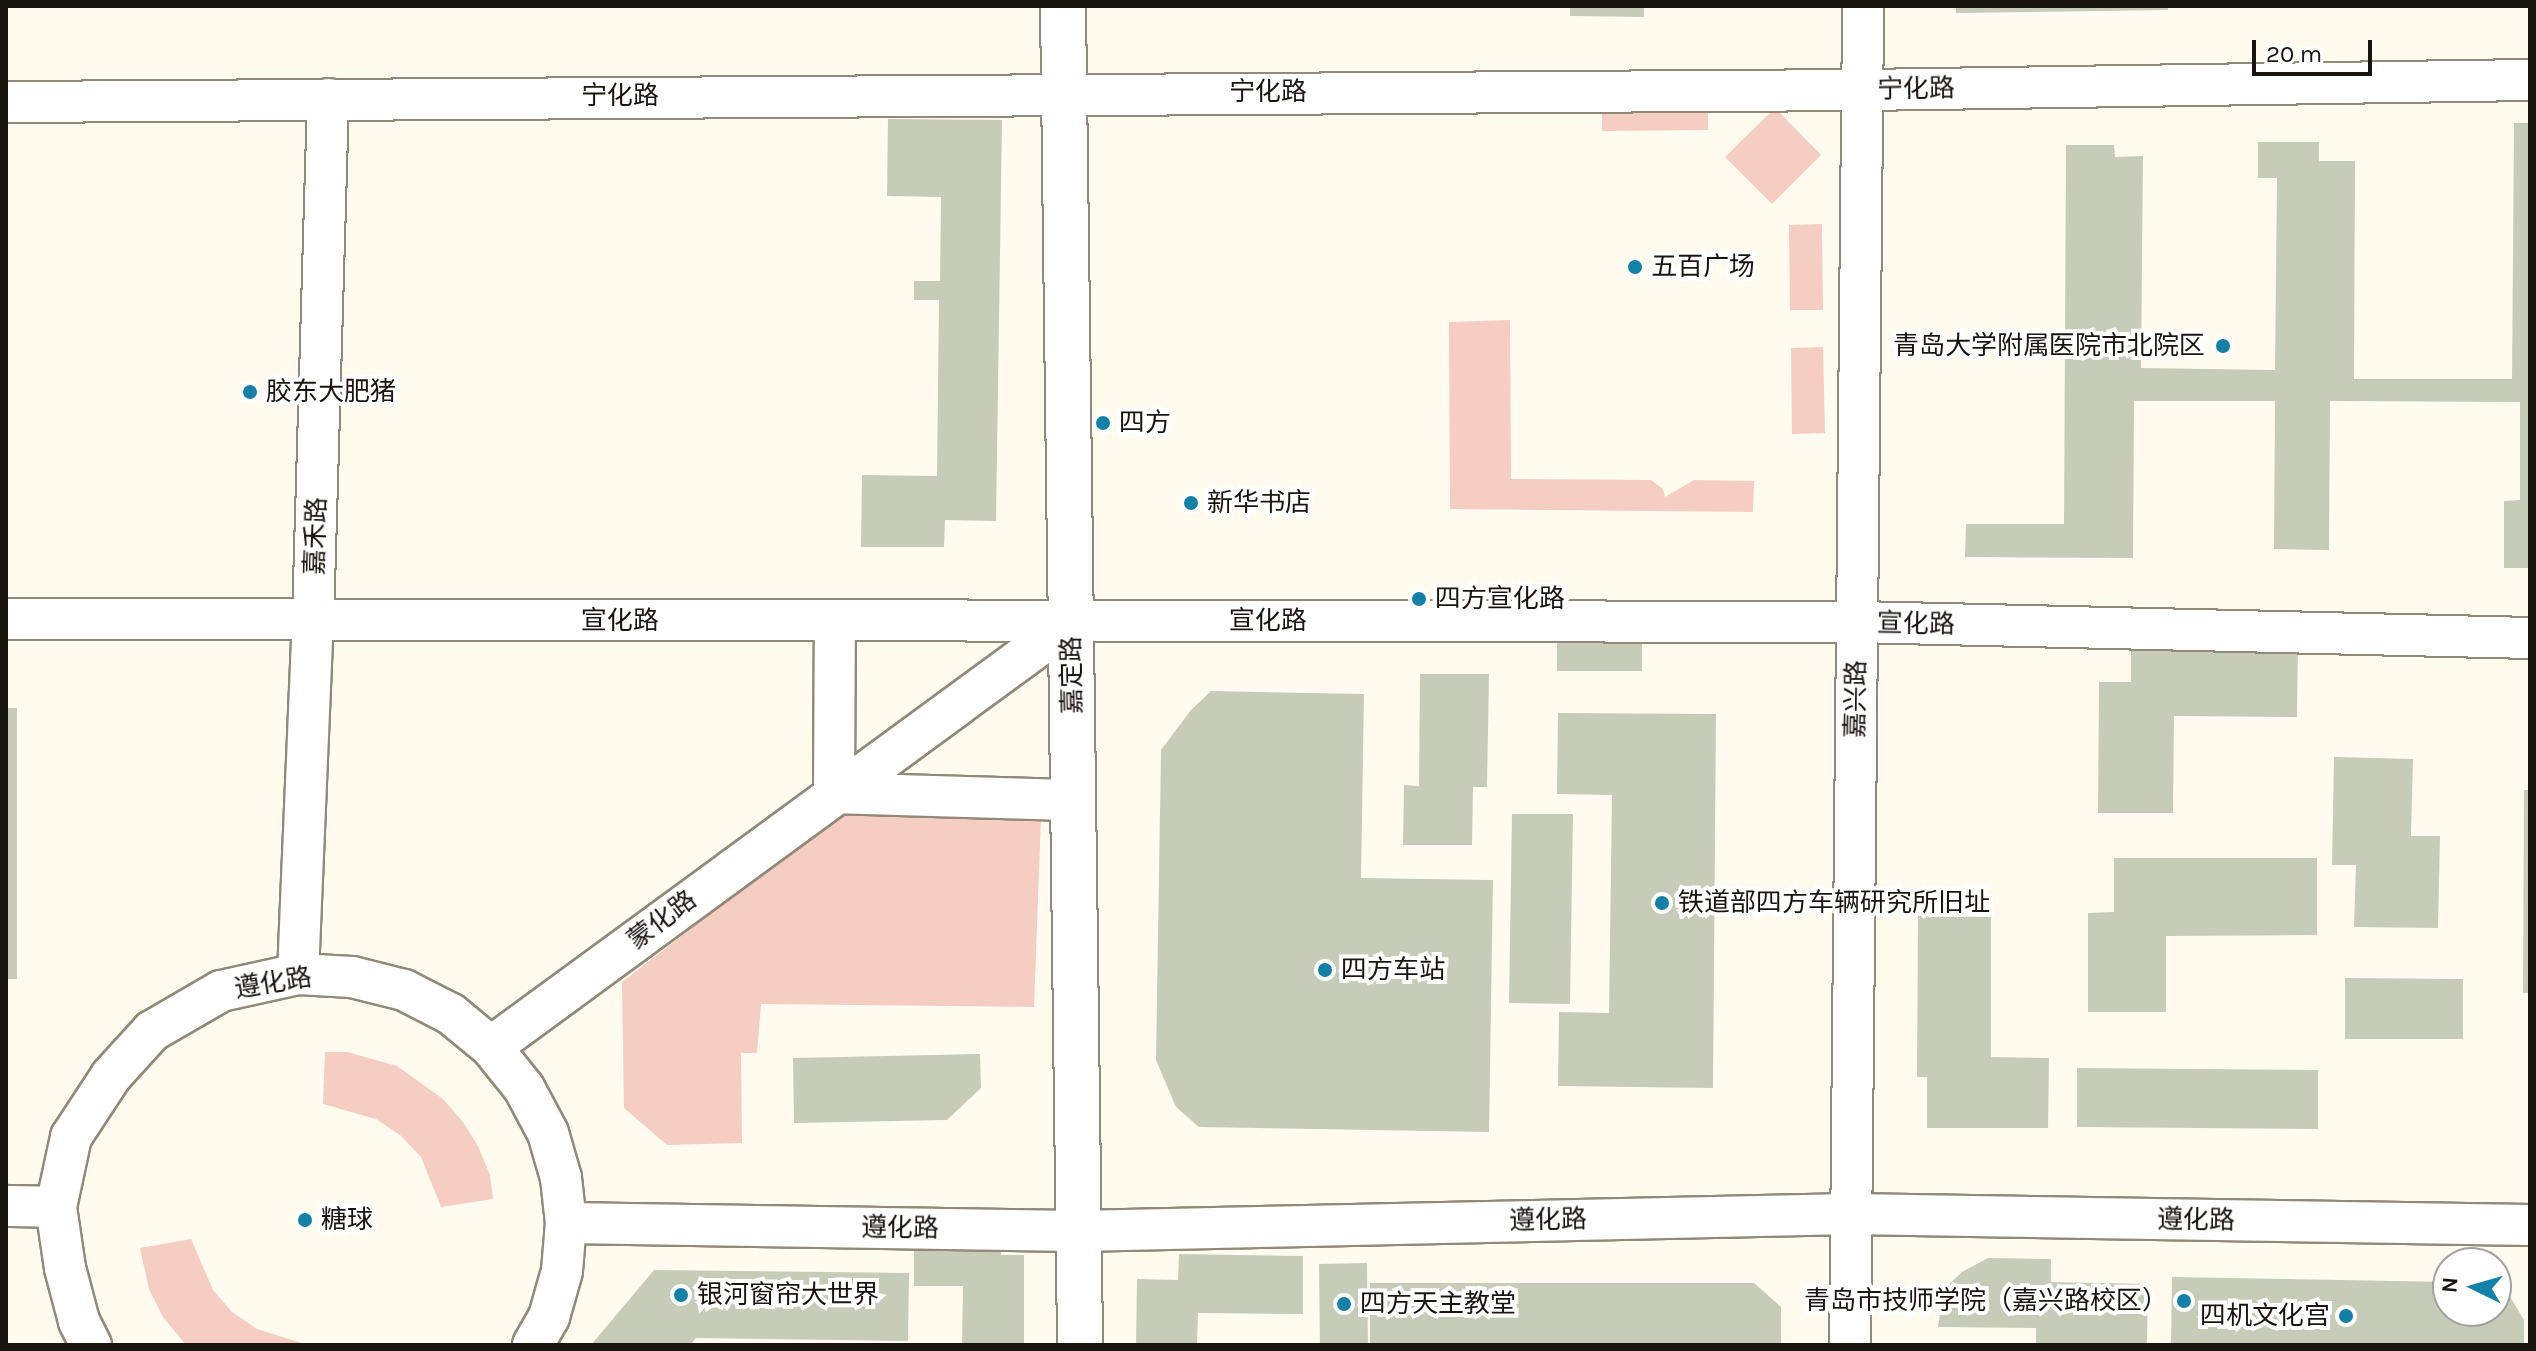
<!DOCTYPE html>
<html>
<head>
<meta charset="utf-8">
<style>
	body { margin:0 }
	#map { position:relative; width:2536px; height:1351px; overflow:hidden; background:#fffbef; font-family:Karla,"Noto Sans SC",sans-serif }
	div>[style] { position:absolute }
	.green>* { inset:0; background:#f5cdc3 }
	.building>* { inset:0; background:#c7ccb8 }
	.roads { filter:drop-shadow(2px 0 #918a78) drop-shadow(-2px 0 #918a78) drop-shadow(0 2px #918a78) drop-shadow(0 -2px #918a78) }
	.minor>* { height:40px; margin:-20px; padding:0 20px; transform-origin:20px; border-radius:20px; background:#fff }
	.major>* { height:44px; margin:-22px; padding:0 22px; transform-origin:22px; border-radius:22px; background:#fff }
	.dots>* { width:22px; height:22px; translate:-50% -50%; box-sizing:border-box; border:4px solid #fff; border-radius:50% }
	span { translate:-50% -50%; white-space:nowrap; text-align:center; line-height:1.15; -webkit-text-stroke:8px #fff; paint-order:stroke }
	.street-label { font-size:26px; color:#17150e }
	.poi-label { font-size:26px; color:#17150e }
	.left { translate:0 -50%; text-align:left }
	.right { translate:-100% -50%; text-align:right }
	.frame { position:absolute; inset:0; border:8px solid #17150e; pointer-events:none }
	.north { position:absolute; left:2432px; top:1247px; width:80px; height:80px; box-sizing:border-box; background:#fff; border:2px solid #a2a19f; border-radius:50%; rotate:275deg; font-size:22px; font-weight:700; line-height:32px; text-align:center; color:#17150e }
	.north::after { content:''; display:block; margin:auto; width:28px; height:36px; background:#1380a8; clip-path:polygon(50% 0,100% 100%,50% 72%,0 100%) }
	.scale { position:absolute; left:2252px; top:40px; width:120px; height:36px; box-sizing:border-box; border:4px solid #17150e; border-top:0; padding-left:10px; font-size:24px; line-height:28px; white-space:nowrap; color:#17150e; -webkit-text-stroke:6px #fff; paint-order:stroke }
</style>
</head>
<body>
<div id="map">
	<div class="green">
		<i style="clip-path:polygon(1708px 107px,1708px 130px,1602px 131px,1602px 109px)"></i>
		<i style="clip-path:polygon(1775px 108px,1821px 155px,1772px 204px,1725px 157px)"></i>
		<i style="clip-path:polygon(1822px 224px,1823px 310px,1790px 310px,1789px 225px)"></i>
		<i style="clip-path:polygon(1510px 320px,1511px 479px,1651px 480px,1663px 489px,1665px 497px,1694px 480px,1754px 481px,1753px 512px,1450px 509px,1449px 322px)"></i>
		<i style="clip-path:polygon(1823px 347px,1825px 433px,1792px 434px,1791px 348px)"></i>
		<i style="clip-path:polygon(844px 811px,1041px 817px,1034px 1007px,761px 1004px,757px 1053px,741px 1053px,742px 1143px,667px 1145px,624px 1108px,622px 982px)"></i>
		<i style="clip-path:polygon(325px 1052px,347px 1052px,397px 1066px,443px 1099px,463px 1122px,478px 1146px,490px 1175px,493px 1199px,441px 1207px,421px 1157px,400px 1135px,376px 1119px,323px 1104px)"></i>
		<i style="clip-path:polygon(191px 1239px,213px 1290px,232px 1312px,257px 1329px,308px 1345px,186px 1345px,163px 1317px,149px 1289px,140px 1248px)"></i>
	</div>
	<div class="building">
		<i style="clip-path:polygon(1570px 6px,1644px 6px,1644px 17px,1570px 16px)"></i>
		<i style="clip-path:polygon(1956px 6px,2168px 6px,2168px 10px,1956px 13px)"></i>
		<i style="clip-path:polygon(888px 119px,1002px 120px,996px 521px,945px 520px,944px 547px,861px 547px,862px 475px,937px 476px,939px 300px,914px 300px,914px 281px,940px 281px,941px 197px,887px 196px)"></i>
		<i style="clip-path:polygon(2514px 123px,2530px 123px,2530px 568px,2504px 568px,2504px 501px,2520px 500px,2520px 402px,2330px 401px,2329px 550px,2274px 549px,2275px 401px,2134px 401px,2133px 558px,1965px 557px,1966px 524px,2064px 524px,2066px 145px,2114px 145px,2115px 157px,2143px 156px,2141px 368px,2275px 370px,2277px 178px,2258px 178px,2258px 142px,2319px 142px,2319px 161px,2355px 161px,2354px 379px,2512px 379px)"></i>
		<i style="clip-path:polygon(2131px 639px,2298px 640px,2297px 717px,2174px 716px,2173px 813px,2098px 813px,2099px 682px,2131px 682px)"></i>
		<i style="clip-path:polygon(1557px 643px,1642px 643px,1642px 671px,1557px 671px)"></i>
		<i style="clip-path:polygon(1420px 674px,1489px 674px,1487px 787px,1473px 787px,1472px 845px,1403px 845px,1404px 785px,1419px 786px)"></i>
		<i style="clip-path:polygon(1211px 691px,1364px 694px,1361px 878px,1493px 880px,1489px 1132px,1199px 1127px,1176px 1107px,1156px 1060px,1161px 750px,1191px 710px)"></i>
		<i style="clip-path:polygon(6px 708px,17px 708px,17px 979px,6px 979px)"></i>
		<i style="clip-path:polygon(1558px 713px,1716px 714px,1713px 1088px,1558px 1086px,1559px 1012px,1609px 1013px,1612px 795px,1557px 794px)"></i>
		<i style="clip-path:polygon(2334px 757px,2413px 759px,2411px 836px,2440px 836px,2438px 928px,2354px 927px,2356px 865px,2332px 865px)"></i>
		<i style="clip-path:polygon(2524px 790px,2530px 790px,2530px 993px,2523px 993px)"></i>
		<i style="clip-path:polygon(1512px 814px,1573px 814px,1570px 1004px,1509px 1003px)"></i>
		<i style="clip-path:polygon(2114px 858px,2317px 858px,2317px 935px,2166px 936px,2166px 1012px,2088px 1012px,2088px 913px,2114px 912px)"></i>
		<i style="clip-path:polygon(1918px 916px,1991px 917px,1991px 1057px,2049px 1058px,2048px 1128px,1927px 1128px,1927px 1077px,1917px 1077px)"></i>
		<i style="clip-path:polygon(2345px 978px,2463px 979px,2463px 1039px,2345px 1039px)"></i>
		<i style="clip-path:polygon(980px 1054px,981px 1088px,947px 1120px,794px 1123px,793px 1058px)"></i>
		<i style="clip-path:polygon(2077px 1068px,2318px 1070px,2318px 1129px,2077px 1127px)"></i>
		<i style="clip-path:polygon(914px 1239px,1001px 1240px,1001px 1255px,1024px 1255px,1024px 1345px,962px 1345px,963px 1286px,914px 1286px)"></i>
		<i style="clip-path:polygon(1179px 1254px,1303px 1256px,1303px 1314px,1198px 1313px,1197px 1345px,1136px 1345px,1137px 1279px,1178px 1280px)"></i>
		<i style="clip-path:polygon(1988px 1258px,2051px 1259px,2051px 1282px,2148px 1284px,2147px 1345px,2036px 1345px,2036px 1328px,1938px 1327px,1944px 1289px,1962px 1272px)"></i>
		<i style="clip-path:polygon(1367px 1263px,1368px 1345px,1320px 1345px,1319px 1264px)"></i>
		<i style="clip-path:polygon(654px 1270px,909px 1273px,908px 1341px,696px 1338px,690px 1345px,591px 1345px)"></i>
		<i style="clip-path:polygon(2172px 1277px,2448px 1282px,2448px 1311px,2496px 1311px,2496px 1289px,2509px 1295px,2524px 1320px,2524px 1345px,2171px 1345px)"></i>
		<i style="clip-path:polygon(1370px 1283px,1754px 1283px,1781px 1307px,1781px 1345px,1370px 1345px)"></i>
	</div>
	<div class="roads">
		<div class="minor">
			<i style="left:6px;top:102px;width:1857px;rotate:-0.37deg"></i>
			<i style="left:1863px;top:90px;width:667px;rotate:-0.86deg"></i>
			<i style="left:6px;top:619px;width:1851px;rotate:0.09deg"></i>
			<i style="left:1857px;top:622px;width:673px;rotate:1.36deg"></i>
			<i style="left:834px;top:793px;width:239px;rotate:1.7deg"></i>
			<i style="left:834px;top:793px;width:172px;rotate:-89.7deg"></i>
			<i style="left:298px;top:974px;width:354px;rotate:-87.6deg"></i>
			<i style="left:313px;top:620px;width:521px;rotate:-88.35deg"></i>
			<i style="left:491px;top:1047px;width:719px;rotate:-36.23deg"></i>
			<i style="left:6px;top:1206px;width:50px;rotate:1.1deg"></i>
			<i style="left:566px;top:1223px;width:512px;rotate:0.9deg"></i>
			<i style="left:1078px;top:1231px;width:773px;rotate:-1.26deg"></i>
			<i style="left:1851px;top:1214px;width:679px;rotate:0.93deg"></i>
			<i style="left:91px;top:1345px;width:27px;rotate:-117deg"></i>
			<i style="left:79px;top:1321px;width:55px;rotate:-104.8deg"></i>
			<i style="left:65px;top:1268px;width:62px;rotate:-98.4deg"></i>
			<i style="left:56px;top:1207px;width:72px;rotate:-77.9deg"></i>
			<i style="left:71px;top:1137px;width:73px;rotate:-56.7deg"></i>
			<i style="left:111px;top:1076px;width:61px;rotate:-47.7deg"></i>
			<i style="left:152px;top:1031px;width:80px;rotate:-30.1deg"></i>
			<i style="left:221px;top:991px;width:79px;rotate:-12.4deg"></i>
			<i style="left:298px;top:974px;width:54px;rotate:3.2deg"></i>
			<i style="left:352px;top:977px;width:54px;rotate:14deg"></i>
			<i style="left:404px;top:990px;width:53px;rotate:27.1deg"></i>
			<i style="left:451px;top:1014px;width:52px;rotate:39.5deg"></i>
			<i style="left:491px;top:1047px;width:53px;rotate:51.2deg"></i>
			<i style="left:524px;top:1088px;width:51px;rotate:61.9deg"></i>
			<i style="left:548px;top:1133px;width:47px;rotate:73.9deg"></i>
			<i style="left:561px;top:1178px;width:45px;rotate:83.7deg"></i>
			<i style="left:566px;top:1223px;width:48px;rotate:94.8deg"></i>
			<i style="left:562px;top:1271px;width:48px;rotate:105.8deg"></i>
			<i style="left:549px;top:1317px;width:32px;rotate:120deg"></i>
			<i style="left:1850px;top:1345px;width:1339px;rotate:-89.44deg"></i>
		</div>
		<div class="major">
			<i style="left:1063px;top:6px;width:1339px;rotate:89.27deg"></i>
		</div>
	</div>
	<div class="dots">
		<i style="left:1635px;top:267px;background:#1380a8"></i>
		<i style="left:2223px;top:346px;background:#1380a8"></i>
		<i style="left:250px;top:392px;background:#1380a8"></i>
		<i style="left:1103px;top:423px;background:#1380a8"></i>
		<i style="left:1191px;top:503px;background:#1380a8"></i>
		<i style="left:1419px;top:599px;background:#1380a8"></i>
		<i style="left:1662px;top:903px;background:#1380a8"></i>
		<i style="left:1325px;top:970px;background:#1380a8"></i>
		<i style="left:305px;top:1220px;background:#1380a8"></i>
		<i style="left:681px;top:1295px;background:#1380a8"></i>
		<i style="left:2184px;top:1301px;background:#1380a8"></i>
		<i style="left:1344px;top:1304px;background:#1380a8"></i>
		<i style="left:2346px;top:1316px;background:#1380a8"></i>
	</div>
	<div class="street-label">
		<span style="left:1916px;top:89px;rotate:-1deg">宁化路</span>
		<span style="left:1268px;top:92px">宁化路</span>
		<span style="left:620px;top:96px">宁化路</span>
		<span style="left:316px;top:536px;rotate:-88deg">嘉禾路</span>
		<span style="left:620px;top:621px">宣化路</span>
		<span style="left:1268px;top:621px">宣化路</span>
		<span style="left:1916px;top:624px;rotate:1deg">宣化路</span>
		<span style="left:1072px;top:675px;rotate:-91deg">嘉定路</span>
		<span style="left:1856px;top:699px;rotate:-89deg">嘉兴路</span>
		<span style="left:662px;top:920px;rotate:-37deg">蒙化路</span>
		<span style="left:273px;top:983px;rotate:-9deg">遵化路</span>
		<span style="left:1548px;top:1220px;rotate:-1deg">遵化路</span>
		<span style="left:2196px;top:1220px;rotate:1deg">遵化路</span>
		<span style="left:900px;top:1228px;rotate:1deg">遵化路</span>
	</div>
	<div class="poi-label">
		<span class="left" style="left:1651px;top:267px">五百广场</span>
		<span class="right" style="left:2205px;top:346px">青岛大学附属医院市北院区</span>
		<span class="left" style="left:266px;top:392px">胶东大肥猪</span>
		<span class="left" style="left:1119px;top:423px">四方</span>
		<span class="left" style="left:1207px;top:503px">新华书店</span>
		<span class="left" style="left:1435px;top:599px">四方宣化路</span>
		<span class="left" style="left:1678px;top:903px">铁道部四方车辆研究所旧址</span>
		<span class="left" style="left:1341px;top:970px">四方车站</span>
		<span class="left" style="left:321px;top:1220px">糖球</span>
		<span class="left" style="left:697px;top:1295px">银河窗帘大世界</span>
		<span class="right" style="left:2168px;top:1301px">青岛市技师学院（嘉兴路校区）</span>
		<span class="left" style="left:1360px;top:1304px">四方天主教堂</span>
		<span class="right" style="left:2330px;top:1316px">四机文化宫</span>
	</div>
	<div class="frame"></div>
	<div class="north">N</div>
	<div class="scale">20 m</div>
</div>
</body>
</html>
